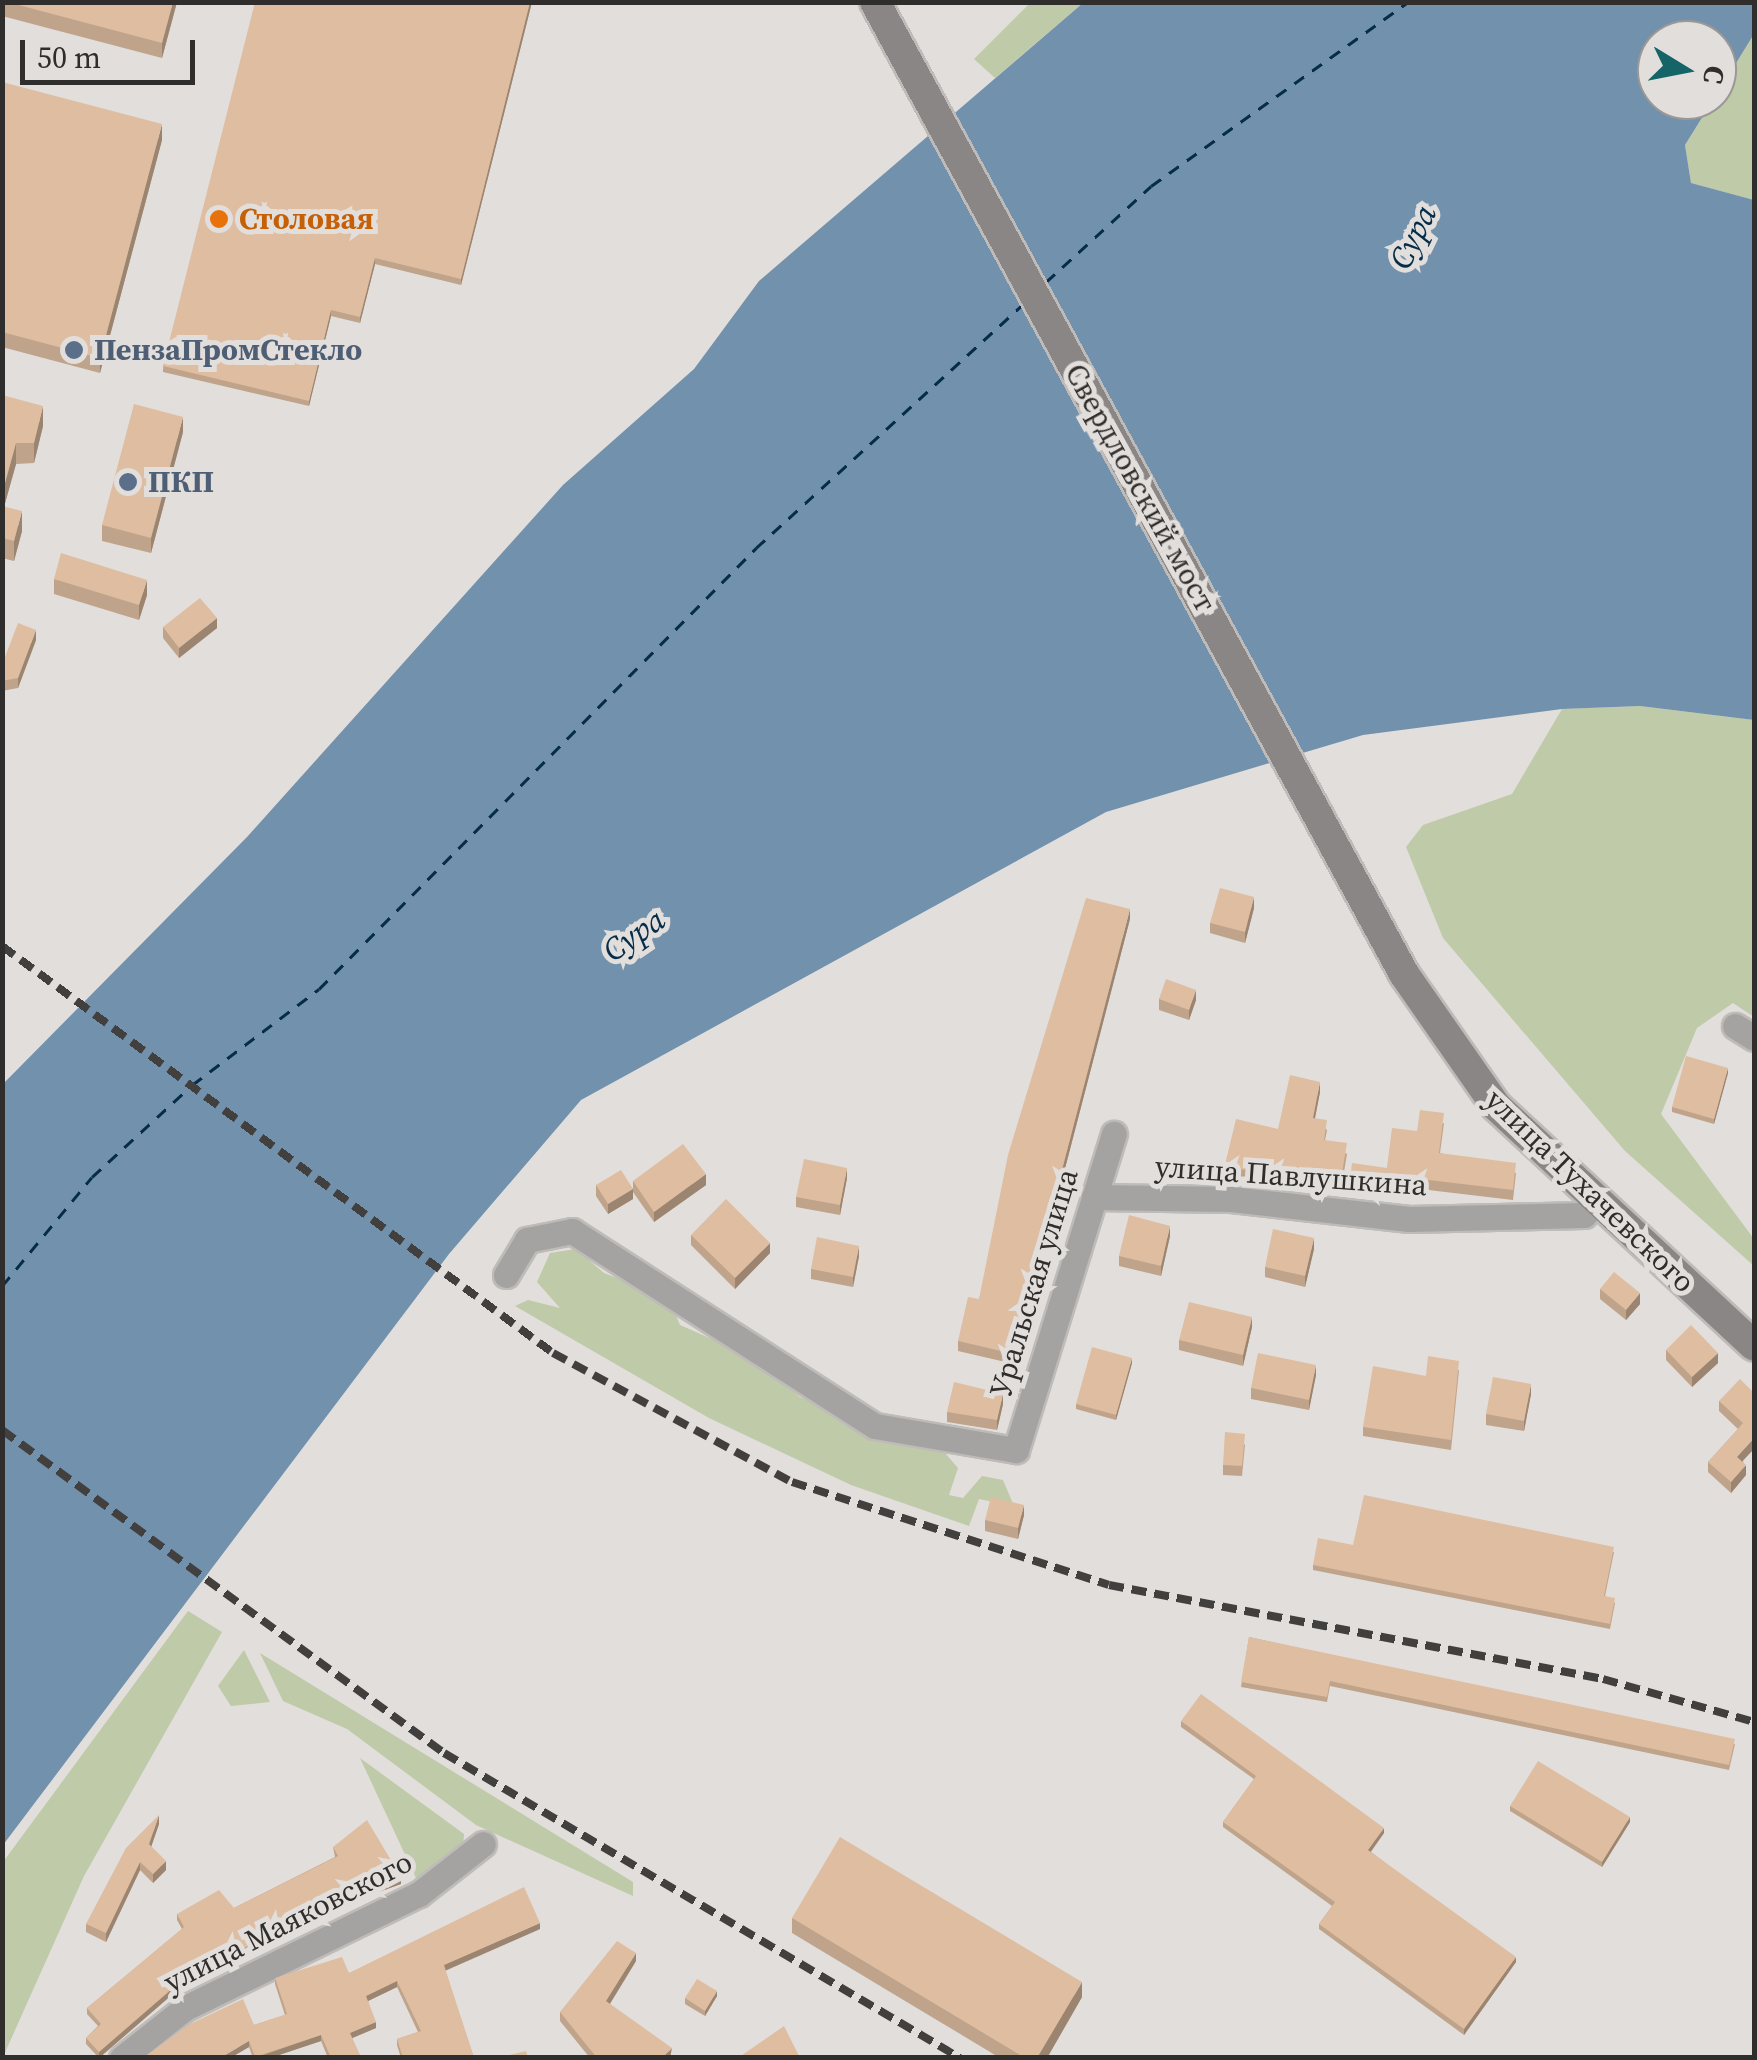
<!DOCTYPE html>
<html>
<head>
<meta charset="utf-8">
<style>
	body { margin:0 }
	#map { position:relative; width:1757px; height:2060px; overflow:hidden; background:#e2dedb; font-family:"Source Serif 4",serif }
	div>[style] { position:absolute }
	.green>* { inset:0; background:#bfcaa8 }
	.water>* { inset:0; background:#7191ac }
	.ferry>* { height:2.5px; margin-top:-1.25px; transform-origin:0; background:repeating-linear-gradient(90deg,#052d4a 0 12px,transparent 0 22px) }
	.roads { filter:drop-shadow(2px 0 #bebbb8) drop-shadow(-2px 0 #bebbb8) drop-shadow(0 2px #bebbb8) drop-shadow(0 -2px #bebbb8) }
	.street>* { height:25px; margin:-12.5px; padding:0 12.5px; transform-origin:12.5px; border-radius:12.5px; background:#a5a3a2 }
	.secondary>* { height:30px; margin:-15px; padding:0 15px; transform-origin:15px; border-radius:15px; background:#898685 }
	.rail>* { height:8px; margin-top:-4px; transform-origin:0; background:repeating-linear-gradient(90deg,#42403f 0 15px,transparent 0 23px) }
	.wall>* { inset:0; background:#bfa38a }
	.shaded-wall>* { inset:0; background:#9b8470 }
	.building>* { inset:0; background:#debda0 }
	.dots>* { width:28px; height:28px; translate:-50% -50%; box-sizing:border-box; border:5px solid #e2dedb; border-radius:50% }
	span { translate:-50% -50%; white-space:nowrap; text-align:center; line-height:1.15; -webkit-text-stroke:10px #e2dedb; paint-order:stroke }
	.food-label { font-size:30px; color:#c56008; font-weight:700 }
	.left { translate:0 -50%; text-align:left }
	.service-label { font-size:30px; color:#4e5e75; font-weight:700 }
	.street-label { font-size:30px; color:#302e2d }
	.water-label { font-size:32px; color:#052d4a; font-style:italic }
	.frame { position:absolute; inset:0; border:5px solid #302e2d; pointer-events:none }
	.north { position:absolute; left:1637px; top:20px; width:100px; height:100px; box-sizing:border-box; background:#e2dedb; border:2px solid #9b9895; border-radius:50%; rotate:100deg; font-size:28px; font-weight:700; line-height:40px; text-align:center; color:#302e2d }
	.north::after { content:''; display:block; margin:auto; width:35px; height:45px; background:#156467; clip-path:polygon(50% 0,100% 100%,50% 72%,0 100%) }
	.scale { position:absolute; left:20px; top:40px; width:175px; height:45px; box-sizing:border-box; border:5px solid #302e2d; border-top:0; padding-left:12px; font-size:30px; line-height:35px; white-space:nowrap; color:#302e2d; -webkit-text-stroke:8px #e2dedb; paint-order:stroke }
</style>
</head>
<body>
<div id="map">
	<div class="green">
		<i style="clip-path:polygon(1030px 3px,1083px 3px,995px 78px,974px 59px)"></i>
		<i style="clip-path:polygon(1754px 34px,1754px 200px,1691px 183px,1685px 145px)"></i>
		<i style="clip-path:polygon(1640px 706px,1754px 720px,1754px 1017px,1733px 1003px,1697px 1028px,1661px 1114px,1754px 1239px,1754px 1266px,1625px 1151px,1443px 938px,1406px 847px,1423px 825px,1512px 794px,1562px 709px)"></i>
		<i style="clip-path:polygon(576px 1249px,604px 1273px,669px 1298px,680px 1325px,748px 1355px,800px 1397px,945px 1453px,958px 1468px,949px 1495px,963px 1498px,982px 1476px,1003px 1480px,1014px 1506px,979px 1499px,969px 1526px,851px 1485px,709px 1418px,515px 1306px,528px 1300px,560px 1308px,537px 1282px,550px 1253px)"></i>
		<i style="clip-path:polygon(188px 1611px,222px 1632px,84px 1876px,3px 2057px,3px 1862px)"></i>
		<i style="clip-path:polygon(244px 1650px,270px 1702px,231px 1706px,218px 1686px)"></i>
		<i style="clip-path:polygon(260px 1653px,633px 1882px,633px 1896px,476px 1825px,347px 1729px,283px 1701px)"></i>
		<i style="clip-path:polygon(360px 1758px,464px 1834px,463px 1850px,431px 1878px,416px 1878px)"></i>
	</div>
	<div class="water">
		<i style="clip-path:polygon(1083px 3px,1754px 3px,1754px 34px,1717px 94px,1717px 40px,1657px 40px,1657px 100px,1713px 100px,1685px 145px,1691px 183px,1754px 200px,1754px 720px,1640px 706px,1562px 709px,1363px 735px,1106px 812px,581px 1100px,449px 1254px,3px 1845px,2px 1085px,247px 837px,563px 485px,694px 369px,759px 281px)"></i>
	</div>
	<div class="ferry">
		<i style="left:1046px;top:282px;width:142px;rotate:-42.4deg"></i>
		<i style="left:1151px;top:186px;width:316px;rotate:-35.6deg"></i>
		<i style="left:2px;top:1286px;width:141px;rotate:-50.5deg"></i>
		<i style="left:92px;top:1177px;width:136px;rotate:-42.6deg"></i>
		<i style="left:192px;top:1085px;width:159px;rotate:-37.1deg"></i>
		<i style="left:319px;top:989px;width:621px;rotate:-45.26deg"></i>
		<i style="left:756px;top:548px;width:360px;rotate:-42.4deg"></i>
	</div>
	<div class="roads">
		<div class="street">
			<i style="left:1735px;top:1026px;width:22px;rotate:32deg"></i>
			<i style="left:1094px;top:1197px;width:137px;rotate:0.8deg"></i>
			<i style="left:1231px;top:1199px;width:179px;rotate:6.4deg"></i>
			<i style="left:1409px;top:1219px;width:175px;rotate:-1.3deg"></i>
			<i style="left:1584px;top:1215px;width:19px;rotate:-47deg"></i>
			<i style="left:506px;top:1275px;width:41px;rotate:-59deg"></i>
			<i style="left:527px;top:1240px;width:46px;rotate:-11.3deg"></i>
			<i style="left:572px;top:1231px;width:360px;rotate:32.8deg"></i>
			<i style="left:875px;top:1426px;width:143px;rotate:9.7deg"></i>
			<i style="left:1016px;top:1450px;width:331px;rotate:-72.8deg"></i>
			<i style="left:122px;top:2058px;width:80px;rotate:-38.4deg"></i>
			<i style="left:185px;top:2008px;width:260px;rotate:-26deg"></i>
			<i style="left:419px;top:1894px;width:81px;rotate:-38deg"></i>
		</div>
		<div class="secondary">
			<i style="left:875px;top:2px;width:1107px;rotate:61.44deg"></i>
			<i style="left:1404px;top:974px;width:161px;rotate:55.1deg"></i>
			<i style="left:1496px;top:1106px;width:352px;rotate:42.9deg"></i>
		</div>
	</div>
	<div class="rail">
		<i style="left:2px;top:946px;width:685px;rotate:36.45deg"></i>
		<i style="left:553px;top:1353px;width:272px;rotate:28.4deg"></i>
		<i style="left:792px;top:1482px;width:333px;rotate:18deg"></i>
		<i style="left:1109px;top:1585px;width:503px;rotate:10.77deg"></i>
		<i style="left:1603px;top:1679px;width:157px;rotate:15.9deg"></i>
		<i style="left:2px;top:1430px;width:547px;rotate:36.16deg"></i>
		<i style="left:444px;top:1753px;width:599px;rotate:30.59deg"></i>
	</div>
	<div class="wall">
		<i style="clip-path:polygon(2px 2px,177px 2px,162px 58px,2px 16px)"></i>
		<i style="clip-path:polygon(532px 2px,461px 285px,375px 264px,360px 323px,331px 316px,309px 406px,163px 372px,163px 366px)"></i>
		<i style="clip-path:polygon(2px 82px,162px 140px,100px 373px,2px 347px)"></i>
		<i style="clip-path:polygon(2px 395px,43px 426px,34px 463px,16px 464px,4px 507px,22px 531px,14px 561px,2px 558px)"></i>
		<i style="clip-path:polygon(183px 432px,151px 553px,102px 541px,102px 525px)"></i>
		<i style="clip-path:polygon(54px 579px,147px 595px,139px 620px,54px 594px)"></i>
		<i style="clip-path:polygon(163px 627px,217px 628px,179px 658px,163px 638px)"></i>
		<i style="clip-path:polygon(36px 640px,18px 688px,2px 691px,2px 665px)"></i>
		<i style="clip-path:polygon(1254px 908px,1245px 943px,1210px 933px,1210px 923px)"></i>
		<i style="clip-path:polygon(1130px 919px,1014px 1364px,958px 1351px,958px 1341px,979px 1299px)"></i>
		<i style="clip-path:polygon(1159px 999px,1196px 1000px,1189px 1020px,1159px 1010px)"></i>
		<i style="clip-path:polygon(1728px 1073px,1714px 1124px,1672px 1112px,1672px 1107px)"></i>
		<i style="clip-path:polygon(1320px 1092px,1315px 1118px,1327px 1130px,1325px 1140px,1347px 1154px,1342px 1184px,1224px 1179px,1224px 1169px,1278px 1129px)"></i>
		<i style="clip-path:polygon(1444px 1123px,1440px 1153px,1516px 1173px,1513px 1200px,1386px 1185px,1386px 1178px,1384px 1197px,1349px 1193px,1349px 1187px,1387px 1171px,1417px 1131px)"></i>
		<i style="clip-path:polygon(847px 1178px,840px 1215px,796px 1207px,796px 1197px)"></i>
		<i style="clip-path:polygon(633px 1181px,706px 1185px,654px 1222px,633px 1192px,633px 1199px,608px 1214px,596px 1196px,596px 1185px,633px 1188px)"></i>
		<i style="clip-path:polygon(691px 1235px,770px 1253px,735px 1289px,691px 1245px)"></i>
		<i style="clip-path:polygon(1170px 1236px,1161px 1276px,1119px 1266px,1119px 1256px)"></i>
		<i style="clip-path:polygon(1314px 1249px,1305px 1287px,1265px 1277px,1265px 1267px)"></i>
		<i style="clip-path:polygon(859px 1256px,853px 1287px,811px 1279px,811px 1269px)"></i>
		<i style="clip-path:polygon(1600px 1289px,1640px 1304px,1626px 1320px,1600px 1299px)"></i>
		<i style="clip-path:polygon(1252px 1327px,1243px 1366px,1179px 1350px,1179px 1340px)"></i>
		<i style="clip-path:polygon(1666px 1350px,1718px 1363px,1692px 1387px,1666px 1360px)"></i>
		<i style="clip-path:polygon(1132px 1363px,1116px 1420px,1076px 1409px,1076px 1404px)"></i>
		<i style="clip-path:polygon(1459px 1370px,1451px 1450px,1363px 1436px,1363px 1427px,1426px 1376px)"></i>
		<i style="clip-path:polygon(1316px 1375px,1309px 1410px,1251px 1399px,1251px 1388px)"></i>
		<i style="clip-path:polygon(1754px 1393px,1743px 1461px,1746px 1475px,1731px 1493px,1708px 1472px,1708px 1462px,1738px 1429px,1719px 1411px,1719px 1401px)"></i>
		<i style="clip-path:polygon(1531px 1394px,1524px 1431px,1486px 1425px,1486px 1414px)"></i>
		<i style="clip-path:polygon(1003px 1404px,997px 1430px,947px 1422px,947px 1412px)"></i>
		<i style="clip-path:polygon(1245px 1444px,1242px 1476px,1223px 1475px,1223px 1465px)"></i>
		<i style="clip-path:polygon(1024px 1515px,1018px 1539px,985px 1531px,985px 1520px)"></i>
		<i style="clip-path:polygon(1353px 1545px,1614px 1552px,1605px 1596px,1615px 1603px,1610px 1629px,1313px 1570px,1313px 1565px)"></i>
		<i style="clip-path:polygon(1249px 1637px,1735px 1744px,1729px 1770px,1330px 1686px,1327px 1702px,1241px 1687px)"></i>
		<i style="clip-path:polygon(1181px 1721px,1384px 1833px,1371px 1852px,1516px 1962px,1464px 2035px,1319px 1929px,1319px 1924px,1332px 1906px,1223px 1827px,1223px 1822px,1254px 1779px,1181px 1727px)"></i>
		<i style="clip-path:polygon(1510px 1806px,1630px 1822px,1602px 1867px,1510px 1811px)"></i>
		<i style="clip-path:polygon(159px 1824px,151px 1847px,166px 1870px,153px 1883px,140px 1870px,106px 1942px,86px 1932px,86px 1924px)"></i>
		<i style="clip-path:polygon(333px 1847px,401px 1884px,318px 1914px,208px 1974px,204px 1967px,99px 2058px,86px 2044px,86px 2038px,98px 2026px,87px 2014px,87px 2008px,182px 1929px,177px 1920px,177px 1914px,234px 1908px,335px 1857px)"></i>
		<i style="clip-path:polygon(792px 1918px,1082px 1997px,1047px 2058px,1000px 2058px,792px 1933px)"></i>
		<i style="clip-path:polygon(540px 1929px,445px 1971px,474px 2058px,401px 2058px,397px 2045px,397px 2039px,418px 2032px,397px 1987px,368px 2001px,376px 2028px,352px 2038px,361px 2058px,328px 2058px,321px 2041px,270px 2058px,253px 2058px,249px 2047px,230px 2058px,254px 2025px,285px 2015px,275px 1984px,275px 1978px,349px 1973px)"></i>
		<i style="clip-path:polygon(636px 1961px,610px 2004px,672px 2056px,670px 2058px,590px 2058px,560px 2021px,560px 2012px)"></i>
		<i style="clip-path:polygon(717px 1996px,705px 2016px,685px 2004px,685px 1998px)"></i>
	</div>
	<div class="shaded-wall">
		<i style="clip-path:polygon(173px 2px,177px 2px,162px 58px,162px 43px)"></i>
		<i style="clip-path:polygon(530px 2px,532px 2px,461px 285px,461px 279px)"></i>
		<i style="clip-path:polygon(162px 124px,162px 140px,100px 373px,100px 358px)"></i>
		<i style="clip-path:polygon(375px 258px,375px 264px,360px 323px,360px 317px)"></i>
		<i style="clip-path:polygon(331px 310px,331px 316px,309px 406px,309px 401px)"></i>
		<i style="clip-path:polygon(43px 406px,43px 426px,34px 463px,34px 443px)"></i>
		<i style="clip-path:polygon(183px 417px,183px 432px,151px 553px,151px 538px)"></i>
		<i style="clip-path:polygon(16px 443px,16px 464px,2px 514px,2px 494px)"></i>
		<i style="clip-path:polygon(22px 511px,22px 531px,14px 561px,14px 541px)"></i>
		<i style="clip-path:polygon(147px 580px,147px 595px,139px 620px,139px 605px)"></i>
		<i style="clip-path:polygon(217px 618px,217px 628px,179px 658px,179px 648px)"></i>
		<i style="clip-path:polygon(36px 630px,36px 640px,18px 688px,18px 678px)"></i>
		<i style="clip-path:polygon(1254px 897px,1254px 908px,1245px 943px,1245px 932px)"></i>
		<i style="clip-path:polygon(1130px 909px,1130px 919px,1014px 1364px,1014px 1354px)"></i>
		<i style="clip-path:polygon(1196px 990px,1196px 1000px,1189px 1020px,1189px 1010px)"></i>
		<i style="clip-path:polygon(1728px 1068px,1728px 1073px,1714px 1124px,1714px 1119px)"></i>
		<i style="clip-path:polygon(1320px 1082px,1320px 1092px,1313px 1128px,1313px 1118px)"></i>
		<i style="clip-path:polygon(847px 1168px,847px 1178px,840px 1215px,840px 1205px)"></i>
		<i style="clip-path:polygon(706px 1174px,706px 1185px,654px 1222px,654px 1212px)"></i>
		<i style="clip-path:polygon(633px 1189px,633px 1199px,608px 1214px,608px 1204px)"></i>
		<i style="clip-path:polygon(1170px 1226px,1170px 1236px,1161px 1276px,1161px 1266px)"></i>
		<i style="clip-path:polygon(1314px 1238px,1314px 1249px,1305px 1287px,1305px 1276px)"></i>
		<i style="clip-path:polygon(770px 1243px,770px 1253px,735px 1289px,735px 1278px)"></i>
		<i style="clip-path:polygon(859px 1246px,859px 1256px,853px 1287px,853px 1277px)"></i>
		<i style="clip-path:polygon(1640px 1293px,1640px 1304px,1626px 1320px,1626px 1310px)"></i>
		<i style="clip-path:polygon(1252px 1317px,1252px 1327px,1243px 1366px,1243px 1355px)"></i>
		<i style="clip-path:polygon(1718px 1353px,1718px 1363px,1692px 1387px,1692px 1377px)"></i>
		<i style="clip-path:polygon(1132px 1358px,1132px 1363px,1116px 1420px,1116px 1415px)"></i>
		<i style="clip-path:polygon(1316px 1365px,1316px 1375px,1309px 1410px,1309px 1400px)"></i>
		<i style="clip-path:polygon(1531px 1384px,1531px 1394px,1524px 1431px,1524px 1421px)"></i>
		<i style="clip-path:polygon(1003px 1394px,1003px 1404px,997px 1430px,997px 1420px)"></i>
		<i style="clip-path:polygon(1754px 1438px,1754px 1449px,1737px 1467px,1737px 1457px)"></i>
		<i style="clip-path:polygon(1746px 1465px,1746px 1475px,1731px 1493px,1731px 1482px)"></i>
		<i style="clip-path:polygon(1024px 1505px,1024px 1515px,1018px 1539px,1018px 1528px)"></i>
		<i style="clip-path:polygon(159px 1815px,159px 1824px,149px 1853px,149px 1844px)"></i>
		<i style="clip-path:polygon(1630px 1817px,1630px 1822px,1602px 1867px,1602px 1862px)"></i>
		<i style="clip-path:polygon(1384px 1828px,1384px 1833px,1368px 1855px,1368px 1850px)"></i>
		<i style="clip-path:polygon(166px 1861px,166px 1870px,153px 1883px,153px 1874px)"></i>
		<i style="clip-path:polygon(140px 1862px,140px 1870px,106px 1942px,106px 1933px)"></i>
		<i style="clip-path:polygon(401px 1877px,401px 1884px,318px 1914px,208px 1974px,208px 1968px,318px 1908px)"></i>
		<i style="clip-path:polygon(540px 1923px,540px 1929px,444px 1971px,444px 1965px)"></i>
		<i style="clip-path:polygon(636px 1953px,636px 1961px,606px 2010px,606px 2001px)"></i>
		<i style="clip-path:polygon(1516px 1957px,1516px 1962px,1464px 2035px,1464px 2029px)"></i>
		<i style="clip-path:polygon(204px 1961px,204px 1967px,99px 2058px,99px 2052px)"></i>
		<i style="clip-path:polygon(397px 1981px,397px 1987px,366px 2002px,366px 1996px)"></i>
		<i style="clip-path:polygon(1082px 1982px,1082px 1997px,1047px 2058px,1037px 2058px)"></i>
		<i style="clip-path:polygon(717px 1991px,717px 1996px,705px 2016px,705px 2011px)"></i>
		<i style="clip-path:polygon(376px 2022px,376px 2028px,350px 2039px,350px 2033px)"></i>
		<i style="clip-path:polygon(321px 2035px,321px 2041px,270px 2058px,255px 2058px)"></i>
		<i style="clip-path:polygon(249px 2041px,249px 2047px,230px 2058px,220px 2058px)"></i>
		<i style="clip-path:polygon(672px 2048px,670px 2058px,662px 2058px)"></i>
	</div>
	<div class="building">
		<i style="clip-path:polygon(7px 2px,173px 2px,162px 43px)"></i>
		<i style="clip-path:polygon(255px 2px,530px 2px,461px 279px,375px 258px,360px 317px,331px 310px,309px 401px,163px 366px)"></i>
		<i style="clip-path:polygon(2px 82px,162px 124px,100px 358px,2px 332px)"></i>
		<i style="clip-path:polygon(2px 395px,43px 406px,34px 443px,16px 443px,2px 494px)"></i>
		<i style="clip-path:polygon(134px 404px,183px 417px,151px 538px,102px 525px)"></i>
		<i style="clip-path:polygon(2px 506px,22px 511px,14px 541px,2px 538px)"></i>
		<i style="clip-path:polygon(61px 553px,147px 580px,139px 605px,54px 579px)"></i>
		<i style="clip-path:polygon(200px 598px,217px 618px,179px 648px,163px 627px)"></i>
		<i style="clip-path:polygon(18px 623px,36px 630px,18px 678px,2px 681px,2px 665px)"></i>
		<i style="clip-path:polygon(1220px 888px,1254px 897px,1245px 932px,1210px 923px)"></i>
		<i style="clip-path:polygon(1086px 898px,1130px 909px,1014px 1354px,958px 1341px,968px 1297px,979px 1299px,1008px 1155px)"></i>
		<i style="clip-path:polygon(1166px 979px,1196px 990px,1189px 1010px,1159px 999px)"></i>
		<i style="clip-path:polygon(1686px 1056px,1728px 1068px,1714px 1119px,1672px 1107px)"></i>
		<i style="clip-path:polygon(1290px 1075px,1320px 1082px,1313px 1118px,1327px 1120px,1324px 1140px,1347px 1143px,1342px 1173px,1224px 1169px,1236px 1119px,1278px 1129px)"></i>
		<i style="clip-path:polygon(1420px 1110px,1444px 1113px,1439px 1153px,1516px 1163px,1513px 1190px,1386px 1175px,1392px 1128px,1417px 1131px)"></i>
		<i style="clip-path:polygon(683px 1144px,706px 1174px,654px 1212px,633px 1181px)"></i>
		<i style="clip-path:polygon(804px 1159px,847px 1168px,840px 1205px,796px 1197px)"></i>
		<i style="clip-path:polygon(1352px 1163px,1387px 1168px,1384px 1192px,1349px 1187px)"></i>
		<i style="clip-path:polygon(621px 1170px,633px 1189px,608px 1204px,596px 1185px)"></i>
		<i style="clip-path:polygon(726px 1199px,770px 1243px,735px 1278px,691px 1235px)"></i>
		<i style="clip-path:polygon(1129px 1215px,1170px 1226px,1161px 1266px,1119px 1256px)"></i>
		<i style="clip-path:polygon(1273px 1229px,1314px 1238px,1305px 1276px,1265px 1267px)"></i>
		<i style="clip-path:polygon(817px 1237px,859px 1246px,853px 1277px,811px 1269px)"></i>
		<i style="clip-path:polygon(1614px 1272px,1640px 1293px,1626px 1310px,1600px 1289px)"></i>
		<i style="clip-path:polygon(1189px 1302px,1252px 1317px,1243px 1355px,1179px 1340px)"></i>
		<i style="clip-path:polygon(1691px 1325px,1718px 1353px,1692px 1377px,1666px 1350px)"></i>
		<i style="clip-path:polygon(1092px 1347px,1132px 1358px,1116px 1415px,1076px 1404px)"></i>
		<i style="clip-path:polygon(1258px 1353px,1316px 1365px,1309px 1400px,1251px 1388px)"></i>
		<i style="clip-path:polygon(1428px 1356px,1459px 1361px,1451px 1440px,1363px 1427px,1373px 1366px,1426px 1376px)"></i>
		<i style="clip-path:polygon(1493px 1377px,1531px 1384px,1524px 1421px,1486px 1414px)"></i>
		<i style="clip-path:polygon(1740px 1379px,1754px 1393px,1754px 1438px,1737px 1457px,1746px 1465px,1731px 1482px,1708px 1462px,1743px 1423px,1719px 1401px)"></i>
		<i style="clip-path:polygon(954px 1382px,1003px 1394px,997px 1420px,947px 1412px)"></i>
		<i style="clip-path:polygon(1225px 1432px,1245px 1434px,1242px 1466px,1223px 1465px)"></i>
		<i style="clip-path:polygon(1364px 1495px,1614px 1547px,1604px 1596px,1615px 1598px,1610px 1624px,1313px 1565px,1318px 1538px,1353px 1545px)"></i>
		<i style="clip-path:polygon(991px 1497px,1024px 1505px,1018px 1528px,985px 1520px)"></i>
		<i style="clip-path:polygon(1249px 1637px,1735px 1739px,1729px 1765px,1330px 1681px,1327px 1697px,1241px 1682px)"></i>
		<i style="clip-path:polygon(1201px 1694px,1384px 1828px,1368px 1850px,1516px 1957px,1464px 2029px,1319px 1924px,1335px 1902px,1223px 1822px,1256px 1776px,1181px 1721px)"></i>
		<i style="clip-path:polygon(1538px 1761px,1630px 1817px,1602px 1862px,1510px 1806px)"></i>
		<i style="clip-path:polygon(159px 1815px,149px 1844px,166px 1861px,153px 1874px,140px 1862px,106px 1933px,86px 1924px,126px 1848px)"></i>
		<i style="clip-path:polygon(367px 1820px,401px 1877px,318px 1908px,208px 1968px,204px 1961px,99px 2052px,86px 2038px,101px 2024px,87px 2008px,184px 1927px,177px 1914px,219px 1890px,234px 1908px,338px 1856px,333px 1847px)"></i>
		<i style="clip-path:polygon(840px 1837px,1082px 1982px,1037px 2058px,1025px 2058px,792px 1918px)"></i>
		<i style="clip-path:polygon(524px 1887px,540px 1923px,444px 1965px,474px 2058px,403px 2058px,397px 2039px,421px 2031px,397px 1981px,366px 1996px,376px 2022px,350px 2033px,361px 2058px,331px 2058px,321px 2035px,255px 2057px,249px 2041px,220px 2058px,143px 2058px,190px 2024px,243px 1999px,254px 2025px,287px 2014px,275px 1978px,342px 1957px,349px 1973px)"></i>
		<i style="clip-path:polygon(617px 1941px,636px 1953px,606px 2001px,672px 2048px,662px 2058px,597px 2058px,560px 2012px)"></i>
		<i style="clip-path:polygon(697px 1979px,717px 1991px,705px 2011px,685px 1998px)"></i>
		<i style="clip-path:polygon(784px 2026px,800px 2058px,738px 2058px)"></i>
		<i style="clip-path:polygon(526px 2051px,528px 2058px,497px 2058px)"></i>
	</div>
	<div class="dots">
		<i style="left:219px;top:219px;background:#e8710a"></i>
		<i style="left:74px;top:350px;background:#5c6f8a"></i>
		<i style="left:128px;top:482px;background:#5c6f8a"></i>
	</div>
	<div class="food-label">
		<span class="left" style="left:239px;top:219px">Столовая</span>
	</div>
	<div class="service-label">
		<span class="left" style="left:94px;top:350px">ПензаПромСтекло</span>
		<span class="left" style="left:148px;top:482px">ПКП</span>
	</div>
	<div class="street-label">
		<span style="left:1140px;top:488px;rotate:61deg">Свердловский мост</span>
		<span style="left:1291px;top:1176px;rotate:4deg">улица Павлушкина</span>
		<span style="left:1590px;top:1191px;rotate:44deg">улица Тухачевского</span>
		<span style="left:1034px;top:1283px;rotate:-73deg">Уральская улица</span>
		<span style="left:288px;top:1922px;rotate:-27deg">улица Маяковского</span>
	</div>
	<div class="water-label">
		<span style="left:1413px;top:237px;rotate:-64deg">Сура</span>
		<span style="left:634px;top:935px;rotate:-35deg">Сура</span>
	</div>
	<div class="frame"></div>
	<div class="north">С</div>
	<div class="scale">50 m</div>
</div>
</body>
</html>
